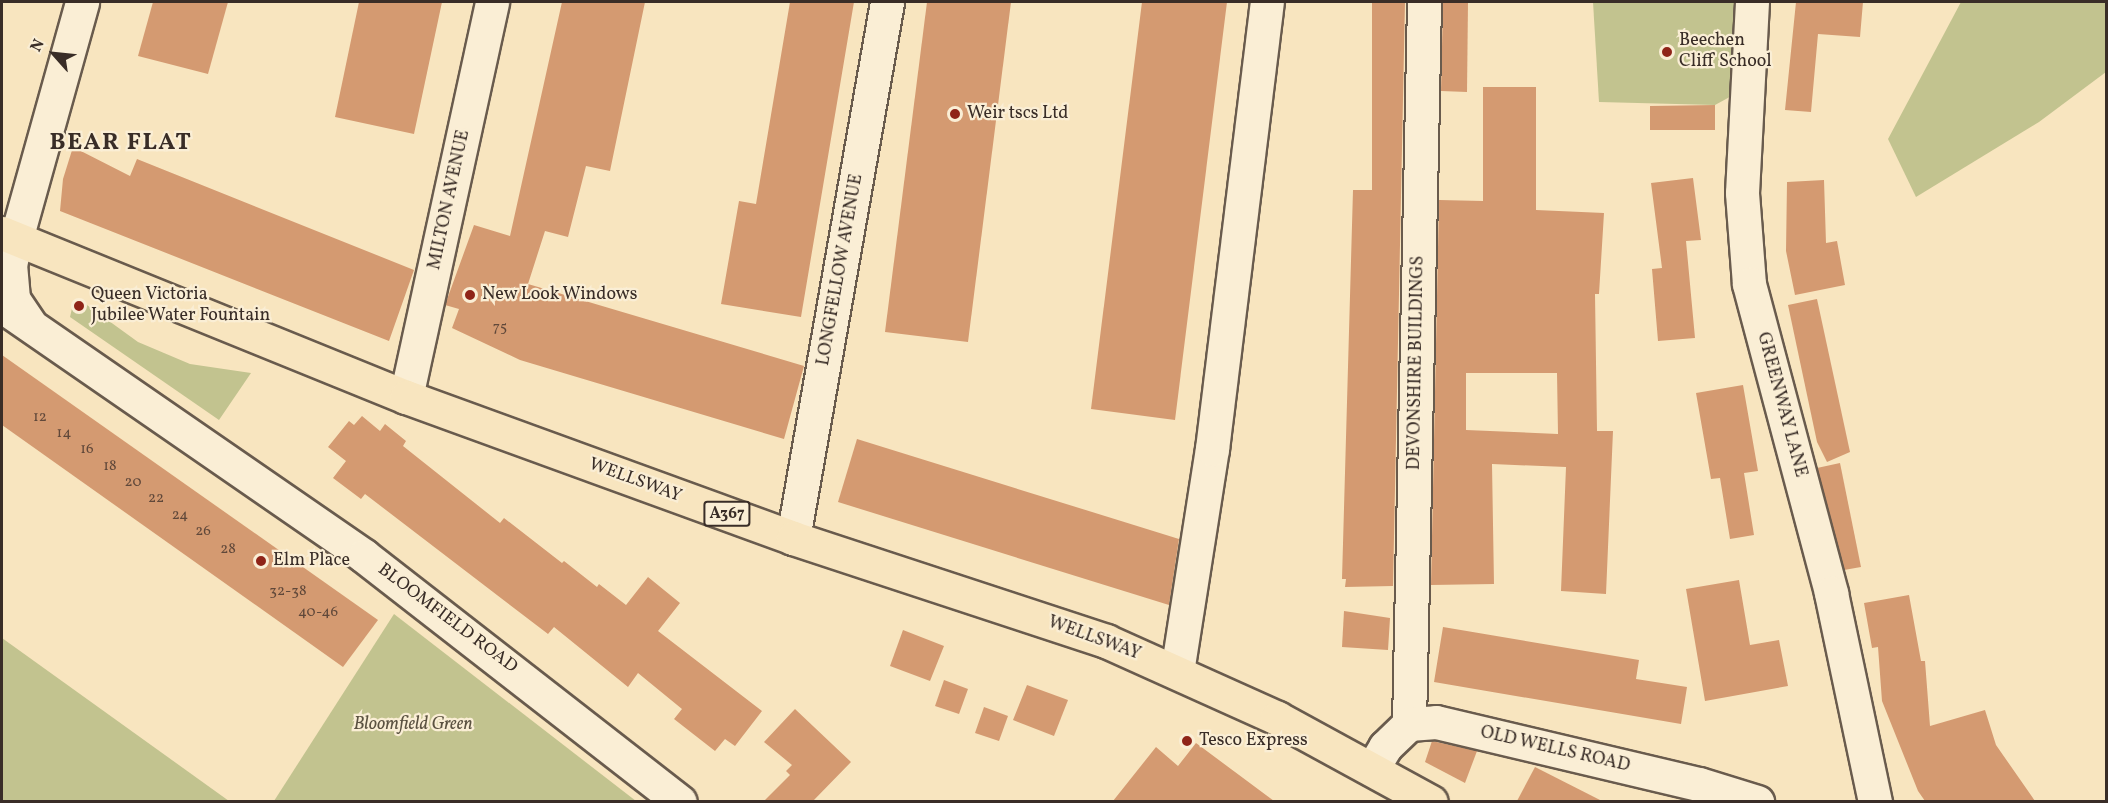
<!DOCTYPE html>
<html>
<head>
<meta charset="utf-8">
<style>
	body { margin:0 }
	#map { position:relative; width:2108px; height:803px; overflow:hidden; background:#f8e5bf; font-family:Vollkorn,serif }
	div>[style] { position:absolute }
	.green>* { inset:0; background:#c2c38f }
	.building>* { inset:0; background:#d49a71 }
	.roads { filter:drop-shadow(2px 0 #695b4d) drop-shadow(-2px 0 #695b4d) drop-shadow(0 2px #695b4d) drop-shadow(0 -2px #695b4d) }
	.minor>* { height:33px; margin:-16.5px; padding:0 16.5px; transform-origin:16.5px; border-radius:16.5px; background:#faeed5 }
	.tertiary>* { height:33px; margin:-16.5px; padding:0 16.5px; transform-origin:16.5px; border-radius:16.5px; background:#faeed5 }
	.primary>* { height:33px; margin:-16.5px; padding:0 16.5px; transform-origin:16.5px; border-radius:16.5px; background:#f8e5bf }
	.dots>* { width:16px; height:16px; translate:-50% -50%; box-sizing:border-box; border:3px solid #faeed5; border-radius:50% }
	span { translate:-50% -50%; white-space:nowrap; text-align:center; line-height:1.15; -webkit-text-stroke:4.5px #faeed5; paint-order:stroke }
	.number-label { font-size:15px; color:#60483a }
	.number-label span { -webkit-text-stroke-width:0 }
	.shield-label span { padding:2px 4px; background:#faeed5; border:2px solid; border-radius:4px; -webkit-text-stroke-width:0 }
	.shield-label { font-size:16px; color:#392d27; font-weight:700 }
	.poi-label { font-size:18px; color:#392d27 }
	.left { translate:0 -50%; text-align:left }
	.street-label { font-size:18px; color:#392d27 }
	.park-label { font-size:18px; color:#5b5241; font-style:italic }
	.district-label { font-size:24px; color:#392d27; font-weight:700; letter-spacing:1.5px }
	.frame { position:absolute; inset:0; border:3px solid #392d27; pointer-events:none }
	.north { position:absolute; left:24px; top:24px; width:60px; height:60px; -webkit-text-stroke:4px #faeed5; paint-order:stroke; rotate:297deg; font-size:16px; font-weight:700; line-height:24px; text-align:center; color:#392d27 }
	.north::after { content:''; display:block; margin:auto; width:21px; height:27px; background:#392d27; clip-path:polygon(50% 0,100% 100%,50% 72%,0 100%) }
</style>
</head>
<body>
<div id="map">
	<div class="green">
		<i style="clip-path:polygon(1593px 2px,1744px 2px,1737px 93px,1715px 105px,1599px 102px)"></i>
		<i style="clip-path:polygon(1961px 2px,2106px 2px,2106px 72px,2039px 122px,1916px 197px,1888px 139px)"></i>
		<i style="clip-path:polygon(80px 300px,138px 342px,190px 364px,251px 373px,219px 420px,70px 317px,73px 304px)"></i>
		<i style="clip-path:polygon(394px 614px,636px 801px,274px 801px)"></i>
		<i style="clip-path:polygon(2px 638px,229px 801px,2px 801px)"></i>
	</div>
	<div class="building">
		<i style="clip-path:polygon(153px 2px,228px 2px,208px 74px,138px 56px)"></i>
		<i style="clip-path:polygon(359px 2px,442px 2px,414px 134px,335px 117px)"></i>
		<i style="clip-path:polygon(562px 2px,645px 2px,610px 171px,586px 166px,568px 237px,545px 231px,528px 284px,804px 366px,784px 439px,520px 360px,452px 328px,459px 309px,445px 305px,474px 225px,510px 236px)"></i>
		<i style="clip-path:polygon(790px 2px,854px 2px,801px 317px,721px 304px,739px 201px,756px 204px)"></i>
		<i style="clip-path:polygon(927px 2px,1011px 2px,968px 342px,885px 332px)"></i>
		<i style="clip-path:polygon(1142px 2px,1227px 2px,1175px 420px,1091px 409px)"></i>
		<i style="clip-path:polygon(1372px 2px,1405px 2px,1393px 586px,1345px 587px,1346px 579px,1342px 579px,1353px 190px,1372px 190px)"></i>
		<i style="clip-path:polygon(1443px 2px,1468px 2px,1467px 92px,1441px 91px)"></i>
		<i style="clip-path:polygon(1796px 2px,1863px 2px,1860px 37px,1818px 34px,1811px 112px,1785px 110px)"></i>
		<i style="clip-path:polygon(evenodd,1483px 87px,1536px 87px,1536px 210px,1604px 213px,1599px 294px,1595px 294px,1597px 431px,1613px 431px,1606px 594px,1561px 591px,1566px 467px,1492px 464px,1494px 584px,1431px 585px,1439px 200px,1483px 201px,1483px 87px,1466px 373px,1557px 373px,1558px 434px,1466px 430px,1466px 373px)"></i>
		<i style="clip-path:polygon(1715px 105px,1715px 130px,1650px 130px,1650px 106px)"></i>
		<i style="clip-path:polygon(73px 147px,130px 176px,137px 159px,414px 270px,389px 341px,60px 211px,63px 179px)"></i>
		<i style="clip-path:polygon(1693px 178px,1701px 240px,1686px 241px,1695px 338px,1658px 341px,1652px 269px,1662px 268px,1651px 183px)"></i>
		<i style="clip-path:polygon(1824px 180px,1826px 243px,1837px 241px,1845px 285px,1795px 295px,1786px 251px,1787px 182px)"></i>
		<i style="clip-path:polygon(1817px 299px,1850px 452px,1827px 462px,1817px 442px,1788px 305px)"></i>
		<i style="clip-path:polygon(2px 355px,378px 620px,343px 667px,2px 425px)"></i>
		<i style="clip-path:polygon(1743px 385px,1758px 471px,1744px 473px,1754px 535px,1730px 539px,1720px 478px,1711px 479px,1696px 393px)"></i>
		<i style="clip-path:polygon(362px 416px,380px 431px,385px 424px,406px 441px,403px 446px,500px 523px,504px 518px,562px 563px,564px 561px,597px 587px,599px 584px,626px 605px,648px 577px,680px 603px,658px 631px,762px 711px,735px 746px,725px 739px,715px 751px,674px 719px,682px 709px,638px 673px,628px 687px,554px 627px,548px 634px,365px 494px,361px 499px,333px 478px,346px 461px,328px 447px,349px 421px,354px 425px)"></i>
		<i style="clip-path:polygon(857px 439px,1179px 539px,1169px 605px,838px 502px)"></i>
		<i style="clip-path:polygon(1840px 463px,1861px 567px,1844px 570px,1817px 468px)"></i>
		<i style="clip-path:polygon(1739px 580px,1750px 645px,1779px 640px,1788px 686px,1705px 701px,1686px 589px)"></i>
		<i style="clip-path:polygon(1909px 595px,1921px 661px,1925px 661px,1930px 726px,1985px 710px,1996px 745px,2035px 801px,1925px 801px,1918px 791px,1882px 701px,1878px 647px,1872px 648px,1864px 603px)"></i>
		<i style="clip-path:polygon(1344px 611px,1390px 618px,1388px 650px,1342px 647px)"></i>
		<i style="clip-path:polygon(1443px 627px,1639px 660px,1636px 679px,1687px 687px,1681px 724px,1434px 682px)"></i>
		<i style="clip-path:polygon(903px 630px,944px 646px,930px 681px,890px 666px)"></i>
		<i style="clip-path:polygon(944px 680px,968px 689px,959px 714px,935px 706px)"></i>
		<i style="clip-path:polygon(1027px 685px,1068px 700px,1054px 736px,1013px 720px)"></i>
		<i style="clip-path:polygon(984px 707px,1008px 716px,999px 741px,975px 733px)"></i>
		<i style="clip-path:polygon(795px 709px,851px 762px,813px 801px,764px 801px,790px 775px,786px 771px,792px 765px,764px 742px)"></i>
		<i style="clip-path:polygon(1432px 741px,1477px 751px,1465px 783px,1425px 762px)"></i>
		<i style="clip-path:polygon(1196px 743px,1274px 801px,1113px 801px,1156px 747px,1178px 766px)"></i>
		<i style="clip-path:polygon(1535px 767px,1602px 801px,1517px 801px)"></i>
	</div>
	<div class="roads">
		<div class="minor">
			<i style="left:1752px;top:2px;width:191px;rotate:93deg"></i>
			<i style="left:1742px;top:193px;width:91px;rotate:85.6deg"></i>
			<i style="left:1749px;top:284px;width:320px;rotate:75.1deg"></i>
			<i style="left:1831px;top:593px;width:214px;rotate:78.1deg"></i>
			<i style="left:16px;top:239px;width:246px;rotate:-74.4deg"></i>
			<i style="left:406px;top:397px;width:404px;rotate:-77.7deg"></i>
			<i style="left:793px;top:538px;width:544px;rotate:-80.05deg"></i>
			<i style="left:1177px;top:672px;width:226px;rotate:-81.1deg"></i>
			<i style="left:1212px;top:449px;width:450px;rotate:-83deg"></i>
			<i style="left:1409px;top:724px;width:722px;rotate:-88.81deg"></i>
		</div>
		<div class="tertiary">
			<i style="left:16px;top:239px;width:26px;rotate:103deg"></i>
			<i style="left:10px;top:264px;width:35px;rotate:85deg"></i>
			<i style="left:13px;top:299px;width:29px;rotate:56deg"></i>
			<i style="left:2px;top:306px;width:440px;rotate:34.6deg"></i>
			<i style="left:364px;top:556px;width:400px;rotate:37.9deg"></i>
			<i style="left:1372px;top:769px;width:26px;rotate:-59deg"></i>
			<i style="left:1385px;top:747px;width:33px;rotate:-44deg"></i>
			<i style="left:1409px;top:724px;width:27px;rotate:-4deg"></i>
			<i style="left:1436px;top:722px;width:270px;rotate:13.3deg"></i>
			<i style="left:1699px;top:784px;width:61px;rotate:17.2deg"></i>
		</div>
		<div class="primary">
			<i style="left:2px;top:233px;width:436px;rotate:22.1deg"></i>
			<i style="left:406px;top:397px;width:412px;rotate:20deg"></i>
			<i style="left:793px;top:538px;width:330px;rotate:18.2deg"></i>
			<i style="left:1106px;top:641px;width:188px;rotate:24.2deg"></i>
			<i style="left:1277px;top:718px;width:175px;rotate:28.6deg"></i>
		</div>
	</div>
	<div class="dots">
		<i style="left:1667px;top:52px;background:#8f2418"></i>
		<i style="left:955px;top:114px;background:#8f2418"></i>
		<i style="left:470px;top:295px;background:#8f2418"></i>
		<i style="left:79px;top:306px;background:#8f2418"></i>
		<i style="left:261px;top:561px;background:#8f2418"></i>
		<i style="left:1187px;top:741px;background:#8f2418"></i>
	</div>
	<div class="number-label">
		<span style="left:500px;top:328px">75</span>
		<span style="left:40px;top:418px">12</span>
		<span style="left:64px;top:434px">14</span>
		<span style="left:87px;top:450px">16</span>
		<span style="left:110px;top:467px">18</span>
		<span style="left:133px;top:483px">20</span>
		<span style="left:156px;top:499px">22</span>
		<span style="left:180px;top:516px">24</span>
		<span style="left:203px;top:532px">26</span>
		<span style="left:228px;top:550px">28</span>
		<span style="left:288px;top:592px">32-38</span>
		<span style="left:318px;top:613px">40-46</span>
	</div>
	<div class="shield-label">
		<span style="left:727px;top:514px">A367</span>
	</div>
	<div class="poi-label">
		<span class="left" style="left:1679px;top:52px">Beechen<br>Cliff School</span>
		<span class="left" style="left:967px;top:114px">Weir tscs Ltd</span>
		<span class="left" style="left:482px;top:295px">New Look Windows</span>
		<span class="left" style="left:91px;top:306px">Queen Victoria<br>Jubilee Water Fountain</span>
		<span class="left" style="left:273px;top:561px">Elm Place</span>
		<span class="left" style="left:1199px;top:741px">Tesco Express</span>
	</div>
	<div class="street-label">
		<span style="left:450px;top:200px;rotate:-78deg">MILTON AVENUE</span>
		<span style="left:841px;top:270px;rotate:-80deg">LONGFELLOW AVENUE</span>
		<span style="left:1417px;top:363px;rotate:-89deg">DEVONSHIRE BUILDINGS</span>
		<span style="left:1781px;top:405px;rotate:75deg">GREENWAY LANE</span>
		<span style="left:635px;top:481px;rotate:20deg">WELLSWAY</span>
		<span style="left:447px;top:619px;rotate:37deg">BLOOMFIELD ROAD</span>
		<span style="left:1094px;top:639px;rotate:20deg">WELLSWAY</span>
		<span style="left:1555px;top:750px;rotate:13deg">OLD WELLS ROAD</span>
	</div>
	<div class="park-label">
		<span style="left:413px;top:725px">Bloomfield Green</span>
	</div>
	<div class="district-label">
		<span style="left:121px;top:144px">BEAR FLAT</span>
	</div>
	<div class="frame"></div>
	<div class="north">N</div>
</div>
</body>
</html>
